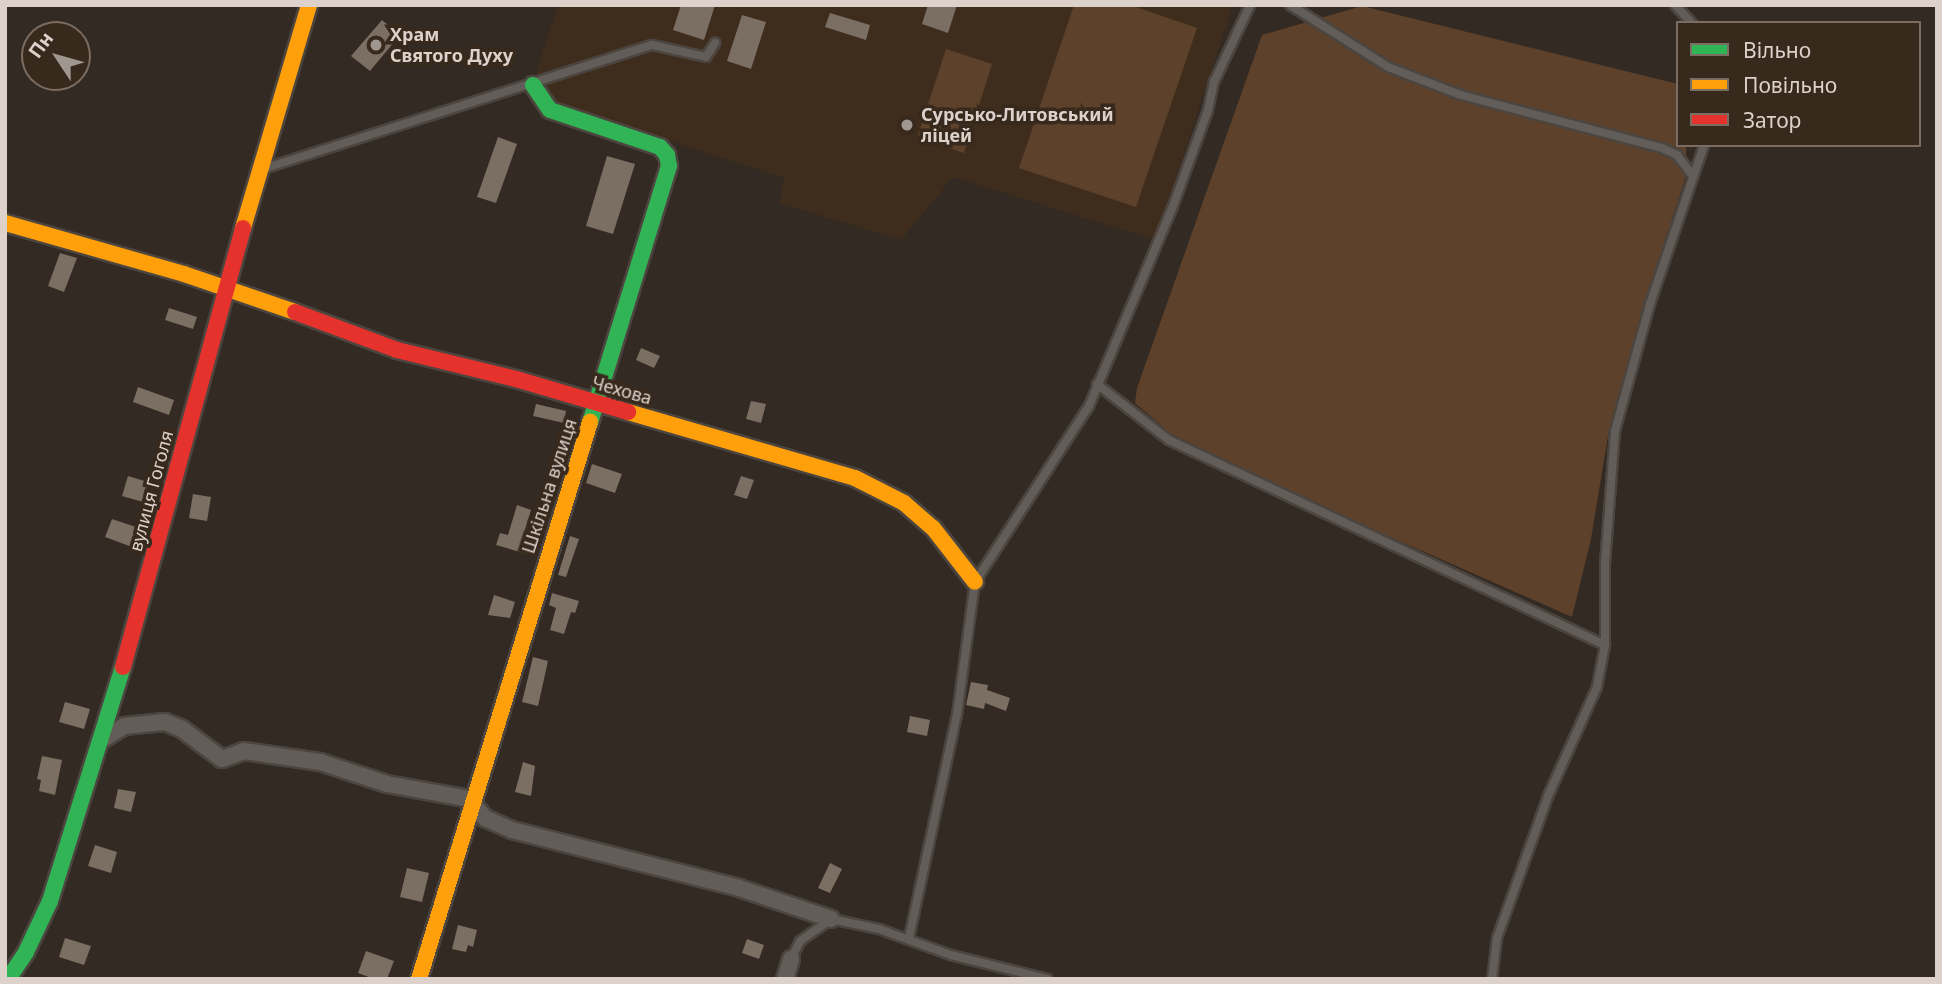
<!DOCTYPE html>
<html>
<head>
<meta charset="utf-8">
<style>
	body { margin:0 }
	#map { position:relative; width:1942px; height:984px; overflow:hidden; background:#322a23; font-family:"Noto Sans",sans-serif }
	div>[style] { position:absolute }
	.built>* { inset:0; background:#3e2d1d }
	.green>* { inset:0; background:#5e412a }
	.building>* { inset:0; background:#7b6e63 }
	.roads { filter:drop-shadow(2px 0 #4c453f) drop-shadow(-2px 0 #4c453f) drop-shadow(0 2px #4c453f) drop-shadow(0 -2px #4c453f) }
	.lane>* { height:8px; margin:-4px; padding:0 4px; transform-origin:4px; border-radius:4px; background:#625d58 }
	.street>* { height:16px; margin:-8px; padding:0 8px; transform-origin:8px; border-radius:8px; background:#625d58 }
	.fast>* { height:16px; margin:-8px; padding:0 8px; transform-origin:8px; border-radius:8px; background:#30b455 }
	.slow>* { height:16px; margin:-8px; padding:0 8px; transform-origin:8px; border-radius:8px; background:#ff9f0a }
	.jam>* { height:16px; margin:-8px; padding:0 8px; transform-origin:8px; border-radius:8px; background:#e5322d }
	.dots>* { width:19px; height:19px; translate:-50% -50%; box-sizing:border-box; border:4px solid #38291d; border-radius:50% }
	span { translate:-50% -50%; white-space:nowrap; text-align:center; line-height:1.15; -webkit-text-stroke:7px #38291d; paint-order:stroke }
	.poi-label { font-size:18px; color:#dcd2cb; font-weight:700 }
	.left { translate:0 -50%; text-align:left }
	.street-label { font-size:18px; color:#dcd2cb }
	.frame { position:absolute; inset:0; border:7px solid #dcd2cb; pointer-events:none }
	.legend { position:absolute; left:1676px; top:21px; width:245px; height:126px; box-sizing:border-box; background:#38291d; border:2px solid #7a6d63; margin:0; padding:9px 12px; list-style:none; font-size:21px; color:#dcd2cb }
	.legend li { display:flex; align-items:center; gap:14px; height:35px }
	.legend b { width:35px; border:2px solid #7a6d63 }
	.north { position:absolute; left:21px; top:21px; width:70px; height:70px; box-sizing:border-box; background:#38291d; border:2px solid #7a6d63; border-radius:50%; rotate:306deg; font-size:19px; font-weight:700; line-height:28px; text-align:center; color:#dcd2cb }
	.north::after { content:''; display:block; margin:auto; width:24px; height:32px; background:#a09790; clip-path:polygon(50% 0,100% 100%,50% 72%,0 100%) }
</style>
</head>
<body>
<div id="map">
	<div class="built">
		<i style="clip-path:polygon(558px 5px,1233px 5px,1156px 240px,953px 177px,901px 240px,780px 203px,784px 178px,557px 104px,536px 73px)"></i>
	</div>
	<div class="green">
		<i style="clip-path:polygon(1074px 5px,1130px 5px,1197px 28px,1136px 207px,1019px 168px)"></i>
		<i style="clip-path:polygon(1362px 6px,1678px 84px,1678px 145px,1686px 145px,1686px 176px,1644px 305px,1609px 430px,1591px 539px,1572px 617px,1311px 502px,1170px 433px,1135px 403px,1137px 388px,1262px 35px)"></i>
		<i style="clip-path:polygon(946px 49px,992px 64px,964px 153px,917px 138px)"></i>
	</div>
	<div class="building">
		<i style="clip-path:polygon(681px 5px,715px 5px,704px 40px,673px 30px)"></i>
		<i style="clip-path:polygon(928px 5px,957px 5px,948px 33px,922px 24px)"></i>
		<i style="clip-path:polygon(830px 13px,870px 25px,866px 40px,825px 27px)"></i>
		<i style="clip-path:polygon(742px 15px,766px 22px,751px 69px,727px 61px)"></i>
		<i style="clip-path:polygon(382px 20px,400px 35px,370px 71px,351px 56px)"></i>
		<i style="clip-path:polygon(498px 137px,517px 144px,496px 203px,477px 197px)"></i>
		<i style="clip-path:polygon(607px 156px,635px 164px,613px 234px,586px 226px)"></i>
		<i style="clip-path:polygon(60px 253px,77px 258px,64px 292px,48px 286px)"></i>
		<i style="clip-path:polygon(169px 308px,197px 317px,193px 329px,165px 320px)"></i>
		<i style="clip-path:polygon(641px 348px,660px 356px,654px 368px,636px 360px)"></i>
		<i style="clip-path:polygon(138px 387px,174px 400px,169px 415px,133px 402px)"></i>
		<i style="clip-path:polygon(751px 401px,766px 404px,761px 423px,746px 419px)"></i>
		<i style="clip-path:polygon(536px 404px,566px 411px,564px 423px,533px 416px)"></i>
		<i style="clip-path:polygon(592px 464px,622px 474px,615px 493px,586px 483px)"></i>
		<i style="clip-path:polygon(128px 476px,148px 482px,143px 502px,122px 496px)"></i>
		<i style="clip-path:polygon(741px 476px,754px 480px,747px 499px,734px 495px)"></i>
		<i style="clip-path:polygon(193px 494px,211px 497px,207px 521px,189px 518px)"></i>
		<i style="clip-path:polygon(517px 505px,531px 510px,522px 539px,531px 542px,527px 554px,496px 545px,500px 533px,508px 535px)"></i>
		<i style="clip-path:polygon(112px 519px,139px 528px,132px 547px,105px 537px)"></i>
		<i style="clip-path:polygon(570px 536px,579px 539px,566px 577px,558px 575px)"></i>
		<i style="clip-path:polygon(552px 593px,579px 601px,575px 613px,571px 612px,564px 634px,550px 630px,556px 608px,549px 605px)"></i>
		<i style="clip-path:polygon(494px 595px,515px 602px,510px 618px,488px 615px)"></i>
		<i style="clip-path:polygon(533px 657px,548px 661px,538px 706px,522px 702px)"></i>
		<i style="clip-path:polygon(971px 682px,988px 685px,987px 690px,1010px 698px,1006px 711px,985px 703px,984px 709px,966px 705px)"></i>
		<i style="clip-path:polygon(65px 702px,90px 709px,84px 729px,59px 722px)"></i>
		<i style="clip-path:polygon(910px 716px,930px 720px,927px 736px,907px 732px)"></i>
		<i style="clip-path:polygon(42px 756px,62px 760px,55px 795px,39px 791px,41px 780px,37px 779px)"></i>
		<i style="clip-path:polygon(523px 762px,535px 766px,531px 796px,515px 792px)"></i>
		<i style="clip-path:polygon(118px 789px,136px 792px,131px 812px,114px 808px)"></i>
		<i style="clip-path:polygon(95px 845px,117px 852px,111px 873px,88px 866px)"></i>
		<i style="clip-path:polygon(830px 863px,842px 869px,830px 893px,818px 888px)"></i>
		<i style="clip-path:polygon(407px 868px,429px 873px,422px 902px,400px 897px)"></i>
		<i style="clip-path:polygon(458px 925px,477px 930px,473px 947px,468px 945px,466px 952px,452px 949px)"></i>
		<i style="clip-path:polygon(65px 938px,91px 946px,84px 965px,59px 957px)"></i>
		<i style="clip-path:polygon(747px 939px,764px 945px,759px 959px,742px 953px)"></i>
		<i style="clip-path:polygon(366px 951px,394px 961px,387px 979px,374px 979px,358px 973px)"></i>
	</div>
	<div class="roads">
		<div class="lane">
			<i style="left:1290px;top:5px;width:116px;rotate:32.3deg"></i>
			<i style="left:1388px;top:67px;width:78px;rotate:21deg"></i>
			<i style="left:1461px;top:95px;width:208px;rotate:14.8deg"></i>
			<i style="left:1662px;top:148px;width:17px;rotate:25deg"></i>
			<i style="left:1677px;top:155px;width:25px;rotate:53deg"></i>
			<i style="left:1675px;top:5px;width:25px;rotate:47deg"></i>
			<i style="left:266px;top:168px;width:405px;rotate:-17.7deg"></i>
			<i style="left:652px;top:45px;width:55px;rotate:12.5deg"></i>
			<i style="left:706px;top:57px;width:17px;rotate:-57deg"></i>
			<i style="left:1097px;top:384px;width:91px;rotate:37.9deg"></i>
			<i style="left:1169px;top:440px;width:482px;rotate:25.2deg"></i>
			<i style="left:909px;top:938px;width:228px;rotate:-77.9deg"></i>
			<i style="left:957px;top:715px;width:134px;rotate:-82.3deg"></i>
			<i style="left:975px;top:582px;width:210px;rotate:-57.1deg"></i>
			<i style="left:1089px;top:406px;width:214px;rotate:-67.2deg"></i>
			<i style="left:1172px;top:209px;width:105px;rotate:-70deg"></i>
			<i style="left:1208px;top:110px;width:29px;rotate:-78deg"></i>
			<i style="left:1214px;top:82px;width:85px;rotate:-64.9deg"></i>
			<i style="left:791px;top:959px;width:20px;rotate:-63deg"></i>
			<i style="left:800px;top:941px;width:38px;rotate:-35deg"></i>
			<i style="left:831px;top:919px;width:49px;rotate:11.8deg"></i>
			<i style="left:879px;top:929px;width:77px;rotate:19.9deg"></i>
			<i style="left:951px;top:955px;width:99px;rotate:14deg"></i>
			<i style="left:1492px;top:979px;width:41px;rotate:-83deg"></i>
			<i style="left:1497px;top:938px;width:151px;rotate:-70.2deg"></i>
			<i style="left:1548px;top:796px;width:120px;rotate:-65.8deg"></i>
			<i style="left:1597px;top:687px;width:43px;rotate:-79.2deg"></i>
			<i style="left:1605px;top:645px;width:81px;rotate:-90deg"></i>
			<i style="left:1605px;top:564px;width:133px;rotate:-85.7deg"></i>
			<i style="left:1615px;top:431px;width:132px;rotate:-74.6deg"></i>
			<i style="left:1650px;top:304px;width:168px;rotate:-71.2deg"></i>
		</div>
		<div class="street">
			<i style="left:100px;top:741px;width:28px;rotate:-32deg"></i>
			<i style="left:124px;top:726px;width:41px;rotate:-5.6deg"></i>
			<i style="left:165px;top:722px;width:18px;rotate:22deg"></i>
			<i style="left:182px;top:729px;width:50px;rotate:36.9deg"></i>
			<i style="left:222px;top:759px;width:23px;rotate:-20deg"></i>
			<i style="left:244px;top:751px;width:77px;rotate:8.2deg"></i>
			<i style="left:320px;top:762px;width:71px;rotate:18.2deg"></i>
			<i style="left:387px;top:784px;width:89px;rotate:10.3deg"></i>
			<i style="left:474px;top:805px;width:17px;rotate:50deg"></i>
			<i style="left:485px;top:818px;width:30px;rotate:24deg"></i>
			<i style="left:512px;top:830px;width:234px;rotate:14.3deg"></i>
			<i style="left:739px;top:888px;width:97px;rotate:18.6deg"></i>
			<i style="left:785px;top:979px;width:21px;rotate:-73deg"></i>
		</div>
		<div class="fast">
			<i style="left:533px;top:85px;width:30px;rotate:56deg"></i>
			<i style="left:550px;top:110px;width:116px;rotate:18.6deg"></i>
			<i style="left:660px;top:147px;width:11px;rotate:49deg"></i>
			<i style="left:667px;top:155px;width:11px;rotate:80deg"></i>
			<i style="left:669px;top:166px;width:268px;rotate:107.1deg"></i>
			<i style="left:8px;top:979px;width:32px;rotate:-56deg"></i>
			<i style="left:26px;top:952px;width:56px;rotate:-64.8deg"></i>
			<i style="left:50px;top:901px;width:245px;rotate:-72.7deg"></i>
		</div>
		<div class="slow">
			<i style="left:5px;top:223px;width:186px;rotate:15.9deg"></i>
			<i style="left:184px;top:274px;width:117px;rotate:18.9deg"></i>
			<i style="left:243px;top:228px;width:233px;rotate:-73.5deg"></i>
			<i style="left:628px;top:412px;width:236px;rotate:16.2deg"></i>
			<i style="left:855px;top:478px;width:55px;rotate:27deg"></i>
			<i style="left:904px;top:503px;width:38px;rotate:41deg"></i>
			<i style="left:933px;top:528px;width:68px;rotate:52.1deg"></i>
			<i style="left:419px;top:979px;width:583px;rotate:-72.93deg"></i>
		</div>
		<div class="jam">
			<i style="left:295px;top:312px;width:109px;rotate:20.4deg"></i>
			<i style="left:397px;top:350px;width:122px;rotate:13.7deg"></i>
			<i style="left:516px;top:379px;width:117px;rotate:16.4deg"></i>
			<i style="left:123px;top:667px;width:455px;rotate:-74.7deg"></i>
		</div>
	</div>
	<div class="dots">
		<i style="left:376px;top:45px;background:#a09790"></i>
		<i style="left:907px;top:125px;background:#a09790"></i>
	</div>
	<div class="poi-label">
		<span class="left" style="left:390px;top:45px">Храм<br>Святого Духу</span>
		<span class="left" style="left:921px;top:125px">Сурсько-Литовський<br>ліцей</span>
	</div>
	<div class="street-label">
		<span style="left:622px;top:390px;rotate:16deg">Чехова</span>
		<span style="left:549px;top:486px;rotate:-72deg">Шкільна вулиця</span>
		<span style="left:151px;top:491px;rotate:-75deg">вулиця Гоголя</span>
	</div>
	<div class="frame"></div>
	<ul class="legend">
	<li><b style="height:9px;background:#30b455"></b>Вільно</li>
	<li><b style="height:9px;background:#ff9f0a"></b>Повільно</li>
	<li><b style="height:9px;background:#e5322d"></b>Затор</li>
	</ul>
	<div class="north">Пн</div>
</div>
</body>
</html>
